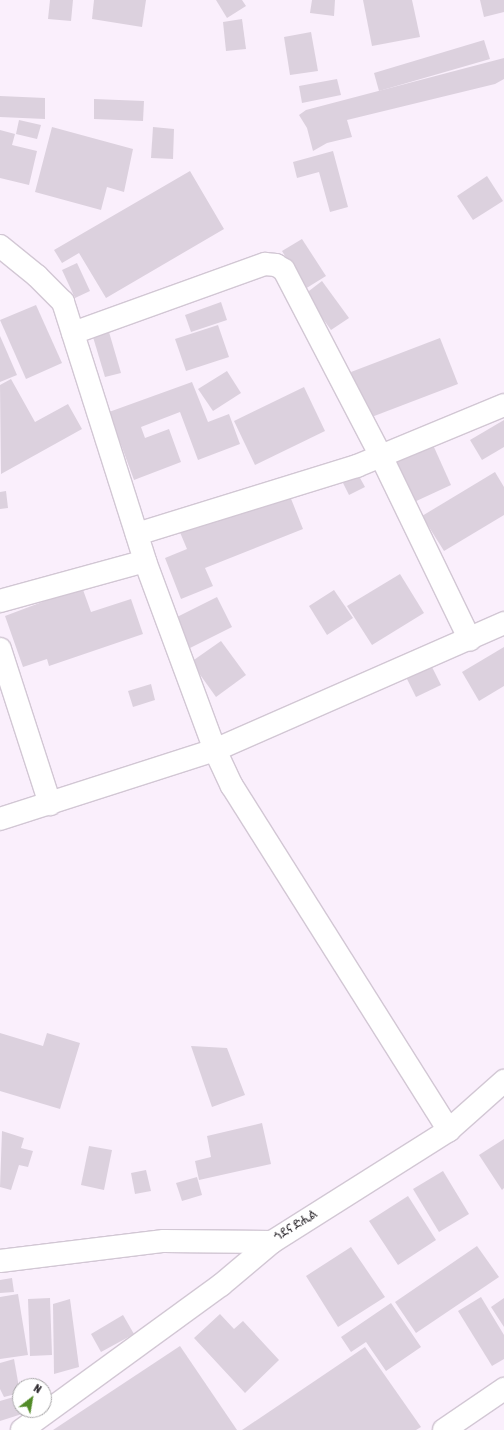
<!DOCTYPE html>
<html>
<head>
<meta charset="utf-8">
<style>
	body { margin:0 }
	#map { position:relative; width:504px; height:1430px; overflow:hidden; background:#faeffc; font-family:"Asap Condensed","Noto Sans Ethiopic",sans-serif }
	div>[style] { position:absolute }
	.building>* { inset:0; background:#dcd1de }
	.roads { filter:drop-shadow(1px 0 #d2c7d4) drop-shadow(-1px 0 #d2c7d4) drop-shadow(0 1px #d2c7d4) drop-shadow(0 -1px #d2c7d4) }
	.minor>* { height:22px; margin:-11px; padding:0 11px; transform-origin:11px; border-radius:11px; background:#fff }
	span { translate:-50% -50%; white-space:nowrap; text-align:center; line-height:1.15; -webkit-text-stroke:3px #fff; paint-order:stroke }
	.street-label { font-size:12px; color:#282429 }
	.north { position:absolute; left:12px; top:1378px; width:40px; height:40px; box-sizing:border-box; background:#fff; border:1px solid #a9a7a9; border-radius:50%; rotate:31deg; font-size:11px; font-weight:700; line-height:16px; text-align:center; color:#282429 }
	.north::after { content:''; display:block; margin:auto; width:14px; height:18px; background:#528b28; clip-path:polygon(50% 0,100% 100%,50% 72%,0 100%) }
</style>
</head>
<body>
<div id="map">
	<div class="building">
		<i style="clip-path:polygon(50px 0,73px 0,71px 21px,48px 19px)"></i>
		<i style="clip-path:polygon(94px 0,146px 0,142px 27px,92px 19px)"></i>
		<i style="clip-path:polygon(216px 0,242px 0,246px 6px,227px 18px)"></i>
		<i style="clip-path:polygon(312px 0,335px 0,334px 16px,310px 13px)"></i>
		<i style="clip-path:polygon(363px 0,412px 0,420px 37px,372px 46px)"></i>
		<i style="clip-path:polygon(480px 0,504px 0,504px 12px,484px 17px)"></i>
		<i style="clip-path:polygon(242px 19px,246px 49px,226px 51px,223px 22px)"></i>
		<i style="clip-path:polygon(311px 32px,318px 71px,290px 75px,284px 37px)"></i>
		<i style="clip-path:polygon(484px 40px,490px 59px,379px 91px,374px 73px)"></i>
		<i style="clip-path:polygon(504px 58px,504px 79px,495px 84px,347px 120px,352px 137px,327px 143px,313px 151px,307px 128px,299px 115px,306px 110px)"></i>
		<i style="clip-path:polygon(337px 79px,341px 95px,302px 103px,299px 86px)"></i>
		<i style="clip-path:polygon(0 96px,45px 98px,45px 119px,0 117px)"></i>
		<i style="clip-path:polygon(94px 99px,144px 101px,143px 121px,94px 119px)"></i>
		<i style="clip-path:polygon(19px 120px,41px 125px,37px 139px,16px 134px)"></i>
		<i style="clip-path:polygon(52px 127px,133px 149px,124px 192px,107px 187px,101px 210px,35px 192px)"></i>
		<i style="clip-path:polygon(153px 127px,174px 129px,173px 159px,151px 158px)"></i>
		<i style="clip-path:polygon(0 130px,15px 134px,12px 145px,37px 151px,29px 185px,0 178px)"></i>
		<i style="clip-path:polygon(333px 151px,348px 207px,330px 212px,319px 172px,297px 178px,293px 162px)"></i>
		<i style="clip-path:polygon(190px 171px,224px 229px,106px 298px,79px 253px,62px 263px,54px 250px)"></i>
		<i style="clip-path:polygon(487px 176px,503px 201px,473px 220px,457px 196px)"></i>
		<i style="clip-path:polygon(302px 239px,326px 276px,305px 289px,282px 251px)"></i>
		<i style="clip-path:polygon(77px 263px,90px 291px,75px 298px,62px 270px)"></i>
		<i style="clip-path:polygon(322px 281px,349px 318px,331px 330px,305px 294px)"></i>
		<i style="clip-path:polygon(221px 302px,227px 320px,191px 332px,185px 315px)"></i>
		<i style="clip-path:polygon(36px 305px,62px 363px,26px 379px,0 320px)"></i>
		<i style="clip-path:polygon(218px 325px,229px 357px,186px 371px,175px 339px)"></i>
		<i style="clip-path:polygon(109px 332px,121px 373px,105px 377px,93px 337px)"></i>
		<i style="clip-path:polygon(0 336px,17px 375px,0 382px)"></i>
		<i style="clip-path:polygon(440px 338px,458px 384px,369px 418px,351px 372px)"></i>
		<i style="clip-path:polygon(227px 371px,241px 393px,213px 411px,198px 389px)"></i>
		<i style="clip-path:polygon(11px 379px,35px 422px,68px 404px,82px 429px,1px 474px,0 385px)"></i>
		<i style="clip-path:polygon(192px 382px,208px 422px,229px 414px,240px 444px,198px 460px,180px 412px,141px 427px,145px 438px,169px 429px,181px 462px,134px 480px,109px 412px)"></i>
		<i style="clip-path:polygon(304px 387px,325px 431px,255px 465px,234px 421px)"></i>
		<i style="clip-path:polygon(504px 420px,504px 447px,482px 460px,470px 440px)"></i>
		<i style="clip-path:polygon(429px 436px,451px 485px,412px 503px,389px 455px)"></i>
		<i style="clip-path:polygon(354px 467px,365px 487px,349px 495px,339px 475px)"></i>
		<i style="clip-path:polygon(495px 472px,504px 487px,504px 515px,444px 551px,422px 516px)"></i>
		<i style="clip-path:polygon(286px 486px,303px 529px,205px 568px,213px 586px,181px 599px,165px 558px,187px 549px,179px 530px)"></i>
		<i style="clip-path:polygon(6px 491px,8px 508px,0 509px,0 492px)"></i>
		<i style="clip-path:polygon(400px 574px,424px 613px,372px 645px,347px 606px)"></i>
		<i style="clip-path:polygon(82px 587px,91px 612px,131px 599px,143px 634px,49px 666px,47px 659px,23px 667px,5px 616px)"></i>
		<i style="clip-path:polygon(334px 590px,353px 618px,327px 635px,309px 606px)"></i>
		<i style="clip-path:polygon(217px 597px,232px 627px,190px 648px,175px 618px)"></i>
		<i style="clip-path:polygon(221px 641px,246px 675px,216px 697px,191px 662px)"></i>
		<i style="clip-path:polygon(504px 647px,504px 686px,479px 701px,462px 672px)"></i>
		<i style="clip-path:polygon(430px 663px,441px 685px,416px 697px,405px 675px)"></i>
		<i style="clip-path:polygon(151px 684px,155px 700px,133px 707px,128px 691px)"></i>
		<i style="clip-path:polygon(0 1033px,43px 1046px,47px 1033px,80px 1043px,60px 1109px,0 1091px)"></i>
		<i style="clip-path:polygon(191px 1046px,227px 1048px,245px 1095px,212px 1107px)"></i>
		<i style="clip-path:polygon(262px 1123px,271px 1164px,199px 1180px,195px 1161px,211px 1157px,207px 1136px)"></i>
		<i style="clip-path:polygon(2px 1131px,24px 1138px,21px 1148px,33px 1151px,28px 1167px,19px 1165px,11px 1190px,0 1187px)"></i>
		<i style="clip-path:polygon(504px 1139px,504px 1188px,502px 1190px,479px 1155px)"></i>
		<i style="clip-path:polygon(89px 1146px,112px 1150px,104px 1190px,81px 1185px)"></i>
		<i style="clip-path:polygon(146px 1170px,151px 1191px,135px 1194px,131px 1173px)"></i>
		<i style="clip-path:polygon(443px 1171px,469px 1214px,439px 1232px,413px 1189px)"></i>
		<i style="clip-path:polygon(197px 1177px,202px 1195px,182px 1201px,176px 1183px)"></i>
		<i style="clip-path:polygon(408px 1196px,436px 1240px,398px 1265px,369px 1221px)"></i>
		<i style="clip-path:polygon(477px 1246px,499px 1277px,416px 1333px,395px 1302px)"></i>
		<i style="clip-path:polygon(351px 1247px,385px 1297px,338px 1327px,306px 1276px)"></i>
		<i style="clip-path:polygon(12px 1278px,14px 1292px,0 1293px,0 1280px)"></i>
		<i style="clip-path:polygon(18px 1294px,28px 1355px,0 1359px,0 1297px)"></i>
		<i style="clip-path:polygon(481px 1297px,504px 1335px,504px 1359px,492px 1366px,458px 1311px)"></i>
		<i style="clip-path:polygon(50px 1298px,52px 1355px,30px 1356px,28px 1299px)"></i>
		<i style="clip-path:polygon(504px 1298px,504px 1327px,491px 1307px)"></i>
		<i style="clip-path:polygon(70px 1299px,79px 1367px,54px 1374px,53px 1304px)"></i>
		<i style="clip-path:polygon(391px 1303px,421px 1347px,386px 1371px,366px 1342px,351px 1352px,341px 1337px)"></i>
		<i style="clip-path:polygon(220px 1314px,234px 1329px,243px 1321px,279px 1360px,245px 1393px,194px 1338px)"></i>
		<i style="clip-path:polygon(123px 1315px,134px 1334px,101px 1352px,91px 1334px)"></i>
		<i style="clip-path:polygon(180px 1346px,237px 1430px,53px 1430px)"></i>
		<i style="clip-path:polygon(365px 1347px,421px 1427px,416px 1430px,242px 1430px)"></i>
		<i style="clip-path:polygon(14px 1359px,20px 1393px,4px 1397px,0 1389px,0 1363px)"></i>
		<i style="clip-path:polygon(17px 1396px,22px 1414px,0 1421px,0 1401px)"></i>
	</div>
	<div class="roads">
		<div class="minor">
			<i style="left:0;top:246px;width:48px;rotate:39deg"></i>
			<i style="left:37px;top:276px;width:37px;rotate:45deg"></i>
			<i style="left:63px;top:302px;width:272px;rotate:72.4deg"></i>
			<i style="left:145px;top:561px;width:202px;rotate:69.7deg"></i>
			<i style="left:215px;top:750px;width:40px;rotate:65deg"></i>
			<i style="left:232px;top:786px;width:407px;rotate:57.8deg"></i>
			<i style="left:73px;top:333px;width:204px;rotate:-19.8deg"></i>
			<i style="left:265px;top:264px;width:11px;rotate:5deg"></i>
			<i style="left:276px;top:265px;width:9px;rotate:32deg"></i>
			<i style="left:284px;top:270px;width:210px;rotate:62.5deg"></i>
			<i style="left:381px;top:456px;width:204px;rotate:64.2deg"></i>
			<i style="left:137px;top:534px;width:230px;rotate:-17.2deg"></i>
			<i style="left:357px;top:466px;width:159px;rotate:-22.5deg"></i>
			<i style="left:0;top:601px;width:150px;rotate:-15.4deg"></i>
			<i style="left:0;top:649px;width:163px;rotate:72.1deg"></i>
			<i style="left:0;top:819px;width:226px;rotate:-17.8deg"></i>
			<i style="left:215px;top:750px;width:316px;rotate:-23.7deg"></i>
			<i style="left:0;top:1261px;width:165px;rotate:-7deg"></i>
			<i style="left:164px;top:1241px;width:108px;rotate:0.5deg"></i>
			<i style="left:22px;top:1430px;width:246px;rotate:-36.1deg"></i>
			<i style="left:221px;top:1285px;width:67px;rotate:-40.1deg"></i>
			<i style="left:272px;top:1242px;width:209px;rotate:-32.3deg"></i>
			<i style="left:449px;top:1130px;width:74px;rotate:-41.7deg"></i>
			<i style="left:444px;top:1430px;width:73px;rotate:-34.3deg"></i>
		</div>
	</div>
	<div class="street-label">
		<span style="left:296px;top:1226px;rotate:-32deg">ጎደና ድሒል</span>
	</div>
	<div class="north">N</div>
</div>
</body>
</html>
